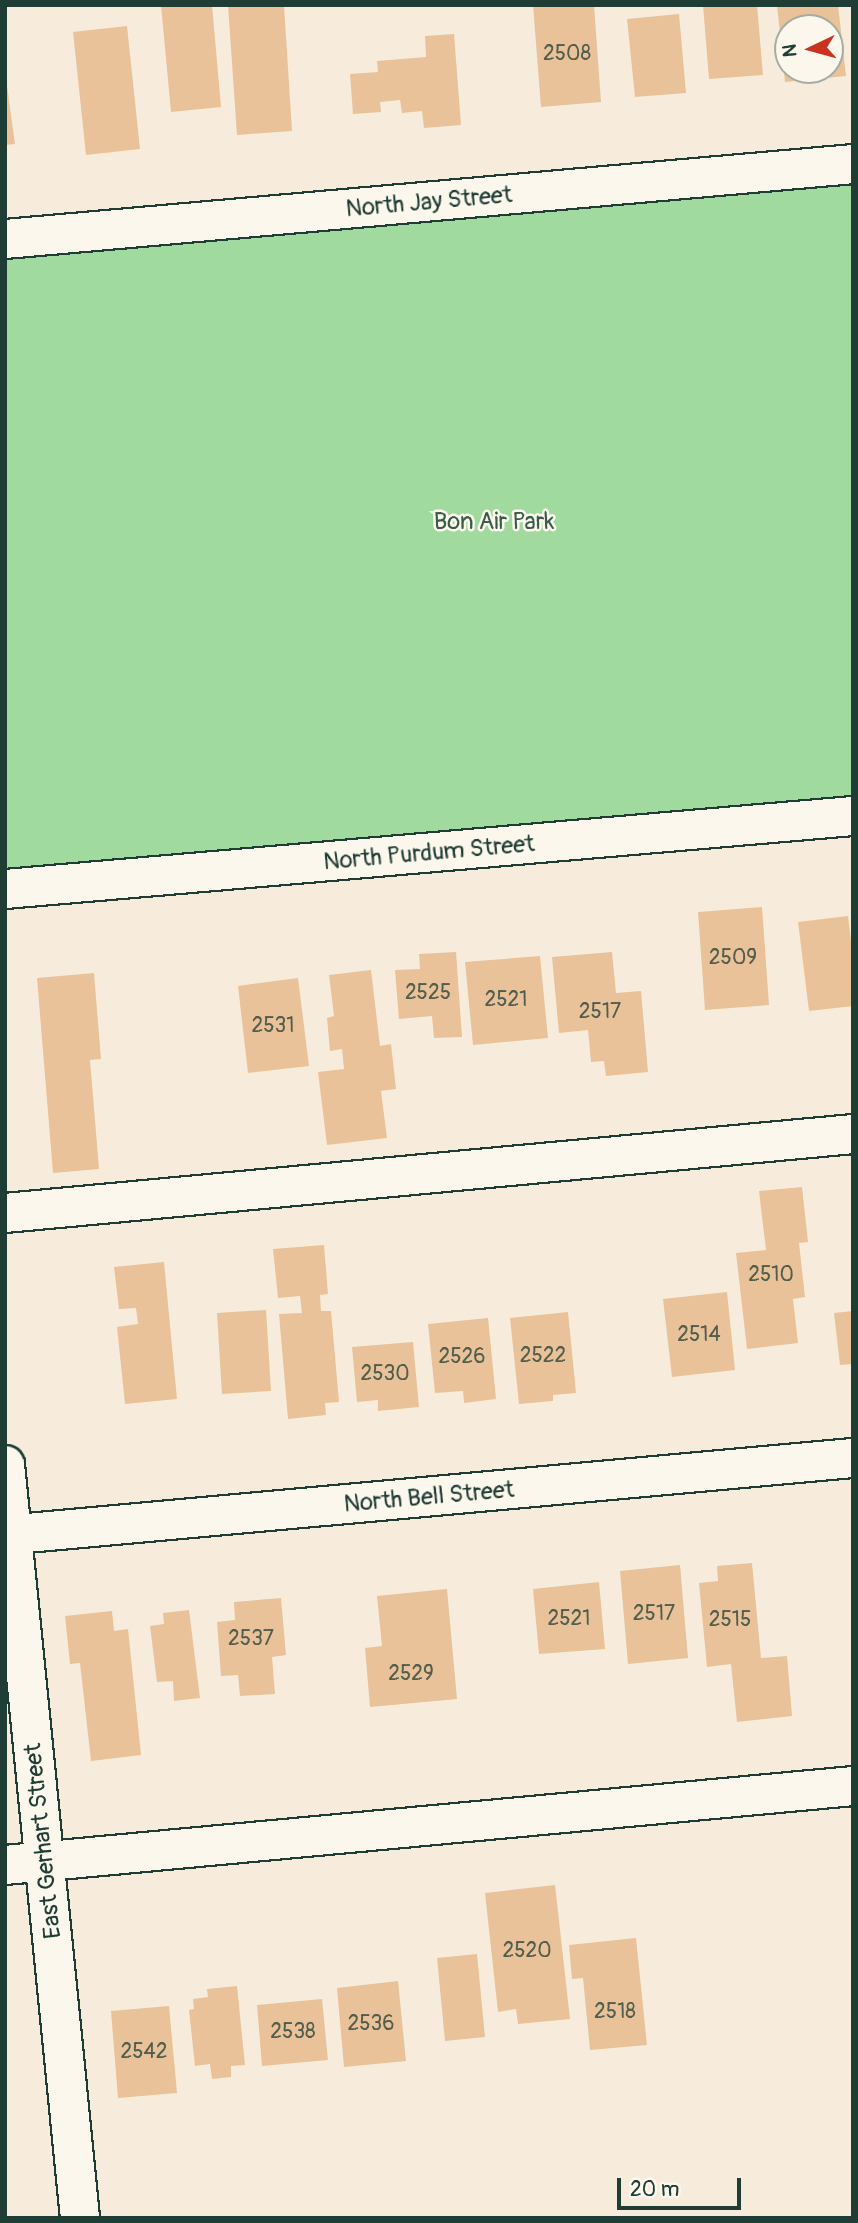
<!DOCTYPE html>
<html>
<head>
<meta charset="utf-8">
<style>
	body { margin:0 }
	#map { position:relative; width:858px; height:2223px; overflow:hidden; background:#f7ecdb; font-family:Pangolin,sans-serif }
	div>[style] { position:absolute }
	.green>* { inset:0; background:#a1da9e }
	.building>* { inset:0; background:#e9c299 }
	.roads { filter:drop-shadow(2px 0 #1f3d34) drop-shadow(-2px 0 #1f3d34) drop-shadow(0 2px #1f3d34) drop-shadow(0 -2px #1f3d34) }
	.minor>* { height:38px; margin:-19px; padding:0 19px; transform-origin:19px; border-radius:19px; background:#fbf7ec }
	span { translate:-50% -50%; white-space:nowrap; text-align:center; line-height:1.15; -webkit-text-stroke:5px #fbf7ec; paint-order:stroke }
	.number-label { font-size:21px; color:#525e4d }
	.number-label span { -webkit-text-stroke-width:0 }
	.street-label { font-size:24px; color:#1f3d34 }
	.park-label { font-size:24px; color:#395c49 }
	.frame { position:absolute; inset:0; border:7px solid #1f3d34; pointer-events:none }
	.north { position:absolute; left:774px; top:14px; width:70px; height:70px; box-sizing:border-box; background:#fbf7ec; border:2px solid #a3ada2; border-radius:50%; rotate:265deg; font-size:19px; font-weight:700; line-height:28px; text-align:center; color:#1f3d34 }
	.north::after { content:''; display:block; margin:auto; width:24px; height:32px; background:#c8321e; clip-path:polygon(50% 0,100% 100%,50% 72%,0 100%) }
	.scale { position:absolute; left:617px; top:2178px; width:124px; height:32px; box-sizing:border-box; border:4px solid #1f3d34; border-top:0; padding-left:9px; font-size:21px; line-height:24px; white-space:nowrap; color:#1f3d34; -webkit-text-stroke:5px #fbf7ec; paint-order:stroke }
</style>
</head>
<body>
<div id="map">
	<div class="green">
		<i style="clip-path:polygon(853px 164px,853px 816px,5px 889px,5px 239px)"></i>
	</div>
	<div class="building">
		<i style="clip-path:polygon(161px 5px,212px 5px,221px 107px,171px 112px)"></i>
		<i style="clip-path:polygon(228px 5px,284px 5px,292px 131px,237px 135px)"></i>
		<i style="clip-path:polygon(533px 5px,594px 5px,601px 102px,541px 107px)"></i>
		<i style="clip-path:polygon(703px 5px,757px 5px,763px 75px,709px 79px)"></i>
		<i style="clip-path:polygon(evenodd,777px 5px,838px 5px,846px 76px,785px 82px,777px 5px,788px 28px,830px 28px,830px 70px,788px 70px,788px 28px)"></i>
		<i style="clip-path:polygon(679px 14px,686px 93px,635px 97px,627px 19px)"></i>
		<i style="clip-path:polygon(127px 26px,140px 149px,86px 155px,73px 32px)"></i>
		<i style="clip-path:polygon(454px 34px,461px 125px,424px 128px,422px 111px,402px 113px,400px 100px,380px 102px,381px 112px,353px 114px,350px 74px,378px 72px,377px 61px,426px 57px,425px 36px)"></i>
		<i style="clip-path:polygon(5px 71px,15px 144px,5px 145px)"></i>
		<i style="clip-path:polygon(762px 907px,769px 1005px,705px 1010px,698px 912px)"></i>
		<i style="clip-path:polygon(848px 916px,853px 958px,853px 1006px,809px 1011px,798px 922px)"></i>
		<i style="clip-path:polygon(456px 952px,462px 1037px,434px 1038px,432px 1016px,399px 1019px,395px 970px,420px 969px,419px 954px)"></i>
		<i style="clip-path:polygon(612px 952px,616px 993px,641px 991px,648px 1072px,606px 1076px,604px 1061px,591px 1062px,588px 1030px,559px 1033px,552px 957px)"></i>
		<i style="clip-path:polygon(540px 956px,548px 1038px,473px 1045px,465px 962px)"></i>
		<i style="clip-path:polygon(371px 970px,380px 1046px,391px 1044px,396px 1089px,381px 1091px,387px 1138px,327px 1145px,318px 1072px,344px 1069px,342px 1049px,330px 1051px,327px 1018px,334px 1016px,329px 975px)"></i>
		<i style="clip-path:polygon(94px 973px,101px 1059px,90px 1060px,99px 1169px,53px 1173px,37px 978px)"></i>
		<i style="clip-path:polygon(298px 978px,309px 1066px,248px 1073px,238px 986px)"></i>
		<i style="clip-path:polygon(802px 1187px,808px 1242px,799px 1243px,805px 1297px,793px 1299px,798px 1343px,747px 1349px,736px 1253px,766px 1250px,759px 1191px)"></i>
		<i style="clip-path:polygon(324px 1245px,328px 1294px,320px 1295px,321px 1311px,331px 1311px,339px 1402px,325px 1403px,326px 1415px,288px 1419px,279px 1314px,302px 1313px,300px 1296px,278px 1298px,273px 1249px)"></i>
		<i style="clip-path:polygon(164px 1262px,177px 1399px,125px 1404px,117px 1327px,138px 1324px,136px 1308px,119px 1309px,114px 1267px)"></i>
		<i style="clip-path:polygon(727px 1292px,735px 1370px,672px 1377px,663px 1299px)"></i>
		<i style="clip-path:polygon(266px 1310px,271px 1391px,222px 1394px,217px 1313px)"></i>
		<i style="clip-path:polygon(853px 1311px,853px 1364px,840px 1365px,834px 1313px)"></i>
		<i style="clip-path:polygon(568px 1312px,576px 1393px,553px 1395px,553px 1401px,519px 1404px,510px 1318px)"></i>
		<i style="clip-path:polygon(488px 1318px,496px 1399px,464px 1403px,463px 1391px,435px 1393px,428px 1324px)"></i>
		<i style="clip-path:polygon(413px 1342px,419px 1407px,378px 1411px,378px 1400px,357px 1402px,352px 1347px)"></i>
		<i style="clip-path:polygon(752px 1563px,761px 1658px,787px 1656px,792px 1716px,737px 1722px,731px 1664px,707px 1667px,699px 1583px,718px 1581px,717px 1566px)"></i>
		<i style="clip-path:polygon(680px 1565px,688px 1658px,628px 1664px,620px 1571px)"></i>
		<i style="clip-path:polygon(599px 1582px,605px 1649px,539px 1654px,533px 1589px)"></i>
		<i style="clip-path:polygon(447px 1589px,457px 1699px,370px 1707px,365px 1648px,382px 1646px,377px 1596px)"></i>
		<i style="clip-path:polygon(281px 1598px,286px 1655px,272px 1657px,275px 1694px,240px 1696px,238px 1675px,221px 1676px,217px 1622px,235px 1620px,234px 1602px)"></i>
		<i style="clip-path:polygon(189px 1610px,200px 1698px,174px 1701px,173px 1681px,157px 1682px,150px 1626px,164px 1624px,163px 1613px)"></i>
		<i style="clip-path:polygon(112px 1611px,114px 1631px,128px 1629px,141px 1755px,91px 1761px,80px 1663px,70px 1664px,65px 1616px)"></i>
		<i style="clip-path:polygon(555px 1885px,570px 2019px,518px 2024px,516px 2009px,498px 2012px,485px 1893px)"></i>
		<i style="clip-path:polygon(636px 1938px,647px 2045px,590px 2050px,583px 1978px,572px 1979px,569px 1945px)"></i>
		<i style="clip-path:polygon(477px 1954px,485px 2037px,445px 2041px,437px 1958px)"></i>
		<i style="clip-path:polygon(398px 1981px,406px 2061px,344px 2067px,337px 1988px)"></i>
		<i style="clip-path:polygon(237px 1986px,245px 2065px,231px 2066px,231px 2077px,212px 2079px,210px 2064px,195px 2066px,189px 2010px,194px 2009px,193px 1999px,208px 1997px,207px 1989px)"></i>
		<i style="clip-path:polygon(322px 1999px,328px 2060px,262px 2066px,257px 2005px)"></i>
		<i style="clip-path:polygon(169px 2006px,177px 2093px,118px 2098px,111px 2011px)"></i>
	</div>
	<div class="roads">
		<div class="minor">
			<i style="left:5px;top:239px;width:851px;rotate:-5.05deg"></i>
			<i style="left:5px;top:889px;width:851px;rotate:-4.92deg"></i>
			<i style="left:5px;top:1213px;width:852px;rotate:-5.32deg"></i>
			<i style="left:5px;top:1465px;width:757px;rotate:84.31deg"></i>
			<i style="left:5px;top:1535px;width:851px;rotate:-5.19deg"></i>
			<i style="left:5px;top:1865px;width:852px;rotate:-5.32deg"></i>
		</div>
	</div>
	<div class="number-label">
		<span style="left:567px;top:54px">2508</span>
		<span style="left:733px;top:958px">2509</span>
		<span style="left:428px;top:993px">2525</span>
		<span style="left:506px;top:1000px">2521</span>
		<span style="left:600px;top:1012px">2517</span>
		<span style="left:273px;top:1026px">2531</span>
		<span style="left:771px;top:1275px">2510</span>
		<span style="left:699px;top:1335px">2514</span>
		<span style="left:543px;top:1356px">2522</span>
		<span style="left:462px;top:1357px">2526</span>
		<span style="left:385px;top:1374px">2530</span>
		<span style="left:654px;top:1614px">2517</span>
		<span style="left:569px;top:1619px">2521</span>
		<span style="left:730px;top:1620px">2515</span>
		<span style="left:251px;top:1639px">2537</span>
		<span style="left:411px;top:1674px">2529</span>
		<span style="left:527px;top:1951px">2520</span>
		<span style="left:615px;top:2012px">2518</span>
		<span style="left:371px;top:2024px">2536</span>
		<span style="left:293px;top:2032px">2538</span>
		<span style="left:144px;top:2052px">2542</span>
	</div>
	<div class="street-label">
		<span style="left:429px;top:202px;rotate:-5deg">North Jay Street</span>
		<span style="left:429px;top:853px;rotate:-5deg">North Purdum Street</span>
		<span style="left:429px;top:1497px;rotate:-5deg">North Bell Street</span>
		<span style="left:43px;top:1841px;rotate:-96deg">East Gerhart Street</span>
	</div>
	<div class="park-label">
		<span style="left:494px;top:522px">Bon Air Park</span>
	</div>
	<div class="frame"></div>
	<div class="north">N</div>
	<div class="scale">20 m</div>
</div>
</body>
</html>
